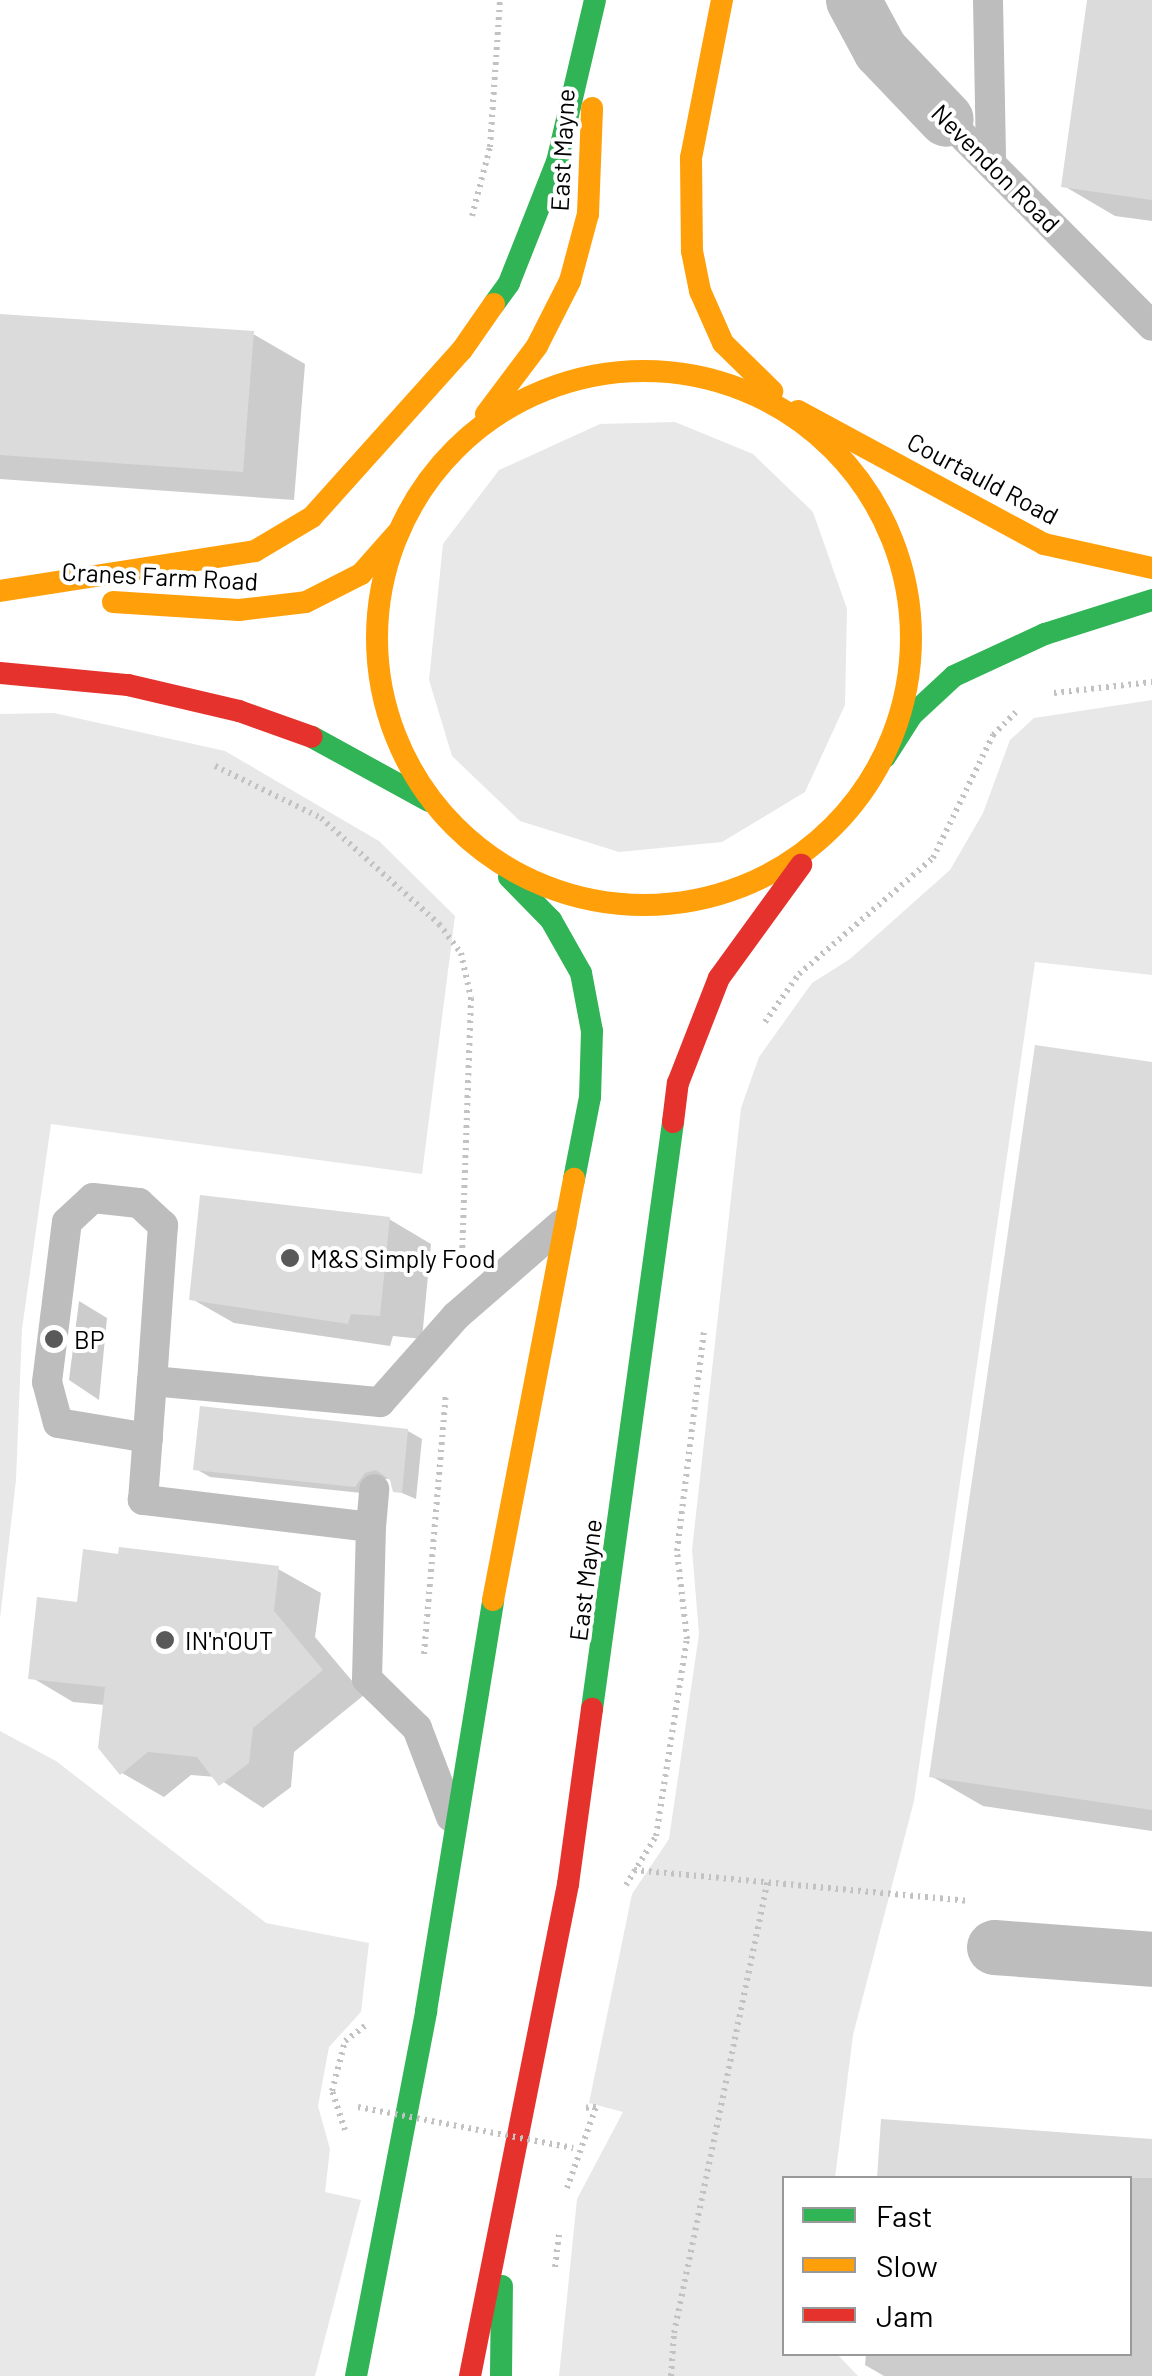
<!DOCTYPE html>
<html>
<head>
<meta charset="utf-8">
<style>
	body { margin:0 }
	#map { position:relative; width:1152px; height:2376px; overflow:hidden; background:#fff; font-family:Barlow,sans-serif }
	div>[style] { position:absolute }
	.green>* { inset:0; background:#e8e8e8 }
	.shadow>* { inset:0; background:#0003 }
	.building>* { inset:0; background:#dbdbdb }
	.path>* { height:6px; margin-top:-3px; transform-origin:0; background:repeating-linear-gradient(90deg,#c2c2c2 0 2.5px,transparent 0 7.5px) }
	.lane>* { height:30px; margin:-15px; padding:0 15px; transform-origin:15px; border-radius:15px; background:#bdbdbd }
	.street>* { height:55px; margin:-27.5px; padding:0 27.5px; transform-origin:27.5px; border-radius:27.5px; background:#bdbdbd }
	.fast>* { height:22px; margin:-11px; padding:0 11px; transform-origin:11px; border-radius:11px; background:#30b455 }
	.slow>* { height:22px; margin:-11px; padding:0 11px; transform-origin:11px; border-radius:11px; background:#ff9f0a }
	.slow>.ring { margin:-11px; padding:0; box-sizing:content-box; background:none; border:22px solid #ff9f0a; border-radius:50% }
	.jam>* { height:22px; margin:-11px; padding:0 11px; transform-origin:11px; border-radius:11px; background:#e5322d }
	.path-bridge>* { height:6px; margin-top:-3px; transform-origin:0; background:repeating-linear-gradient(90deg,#c2c2c2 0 2.5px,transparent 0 7.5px) }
	.dots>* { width:28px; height:28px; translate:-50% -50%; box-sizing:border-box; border:5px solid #fff; border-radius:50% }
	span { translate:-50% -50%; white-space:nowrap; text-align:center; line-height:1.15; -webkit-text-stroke:8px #fff; paint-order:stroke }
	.street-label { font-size:25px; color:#000 }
	.poi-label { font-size:25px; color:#000 }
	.left { translate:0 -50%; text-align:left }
	.legend { position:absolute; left:782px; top:2176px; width:350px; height:180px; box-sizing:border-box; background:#fff; border:2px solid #999; margin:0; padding:12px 18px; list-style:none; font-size:30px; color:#000 }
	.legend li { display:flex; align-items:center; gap:20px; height:50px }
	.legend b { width:50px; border:2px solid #999 }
</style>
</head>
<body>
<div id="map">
	<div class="green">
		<i style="clip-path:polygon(675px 422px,753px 454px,813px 512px,847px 609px,845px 705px,805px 792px,722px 842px,619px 852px,520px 821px,452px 756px,429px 680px,443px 544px,499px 470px,600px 424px)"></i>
		<i style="clip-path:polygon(1152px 700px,1152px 975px,1035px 962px,914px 1801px,853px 2035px,835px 2178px,784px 2178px,784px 2354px,837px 2354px,858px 2376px,559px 2376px,577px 2199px,623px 2112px,589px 2103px,632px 1894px,669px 1839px,699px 1634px,692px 1550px,741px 1108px,759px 1057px,812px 983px,850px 959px,950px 870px,983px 813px,1010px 740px,1034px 718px)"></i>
		<i style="clip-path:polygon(54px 713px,225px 751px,379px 841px,455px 916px,422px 1174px,51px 1124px,22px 1329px,16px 1480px,0 1619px,0 714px)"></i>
		<i style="clip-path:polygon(0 1731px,56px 1761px,266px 1923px,369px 1943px,361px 2012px,329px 2047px,318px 2106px,330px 2149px,325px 2192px,361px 2200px,315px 2376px,0 2376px)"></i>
	</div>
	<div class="shadow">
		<i style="clip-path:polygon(1089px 0,1152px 0,1152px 221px,1115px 216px,1064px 186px)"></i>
		<i style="clip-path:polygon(0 317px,253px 334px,305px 364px,294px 500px,0 479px)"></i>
		<i style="clip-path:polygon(1152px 1064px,1152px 1831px,983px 1806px,931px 1776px)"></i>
		<i style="clip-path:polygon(389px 1219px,431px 1244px,422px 1339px,393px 1336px,390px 1346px,234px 1323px,192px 1299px)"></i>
		<i style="clip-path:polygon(79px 1301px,107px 1318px,99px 1400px,69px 1380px)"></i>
		<i style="clip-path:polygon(408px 1431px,422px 1439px,416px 1499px,395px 1490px,392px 1478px,380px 1480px,371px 1494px,210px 1477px,196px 1469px)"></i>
		<i style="clip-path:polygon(278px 1569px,321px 1593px,315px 1637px,364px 1695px,294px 1752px,291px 1787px,263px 1808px,216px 1777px,191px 1775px,164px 1797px,122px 1773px,105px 1705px,73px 1702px,31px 1677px,79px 1605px)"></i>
		<i style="clip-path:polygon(883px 2122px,1152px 2141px,1152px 2376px,884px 2376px,865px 2365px,866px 2354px,1130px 2354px,1130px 2178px,879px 2178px)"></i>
	</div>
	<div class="building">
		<i style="clip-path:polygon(1087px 0,1152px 0,1152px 200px,1061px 187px)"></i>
		<i style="clip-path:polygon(0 314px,254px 331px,243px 472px,0 455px)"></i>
		<i style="clip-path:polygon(1035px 1045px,1152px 1062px,1152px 1810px,929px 1777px)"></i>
		<i style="clip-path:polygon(200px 1195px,390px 1217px,380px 1316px,351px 1314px,348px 1324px,189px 1300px)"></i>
		<i style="clip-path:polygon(200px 1406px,408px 1429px,402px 1493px,393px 1492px,390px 1480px,376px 1470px,365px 1473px,355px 1487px,193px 1470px)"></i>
		<i style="clip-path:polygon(119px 1547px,279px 1566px,274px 1611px,323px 1670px,253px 1728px,249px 1763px,219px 1786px,197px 1757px,148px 1752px,120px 1775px,98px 1748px,105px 1687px,28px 1679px,37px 1597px,77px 1602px,83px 1549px,118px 1554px)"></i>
		<i style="clip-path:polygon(881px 2119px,1152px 2139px,1152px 2178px,877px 2178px)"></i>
	</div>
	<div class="path">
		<i style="left:472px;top:216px;width:71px;rotate:-75.4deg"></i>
		<i style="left:490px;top:147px;width:147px;rotate:-86.1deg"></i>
		<i style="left:1054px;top:693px;width:99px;rotate:-6.4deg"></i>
		<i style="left:215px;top:766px;width:118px;rotate:26.1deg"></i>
		<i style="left:321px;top:818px;width:159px;rotate:41.9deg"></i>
		<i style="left:439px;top:924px;width:36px;rotate:53deg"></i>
		<i style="left:461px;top:953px;width:46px;rotate:77.5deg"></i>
		<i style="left:471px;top:998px;width:258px;rotate:92deg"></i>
		<i style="left:765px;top:1022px;width:59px;rotate:-54.7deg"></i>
		<i style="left:799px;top:974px;width:177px;rotate:-40.9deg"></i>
		<i style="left:933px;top:858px;width:137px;rotate:-64deg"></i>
		<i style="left:993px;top:735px;width:34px;rotate:-45deg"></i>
		<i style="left:424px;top:1654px;width:262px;rotate:-85.2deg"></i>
		<i style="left:634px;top:1870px;width:334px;rotate:5.3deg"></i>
		<i style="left:626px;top:1885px;width:57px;rotate:-58.5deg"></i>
		<i style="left:656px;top:1836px;width:199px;rotate:-81.1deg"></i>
		<i style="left:687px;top:1639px;width:89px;rotate:-96.5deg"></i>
		<i style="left:677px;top:1551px;width:222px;rotate:-83deg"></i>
		<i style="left:345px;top:2130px;width:41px;rotate:-108.4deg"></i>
		<i style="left:332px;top:2091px;width:52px;rotate:-75.4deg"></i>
		<i style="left:345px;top:2041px;width:25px;rotate:-37deg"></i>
		<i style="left:567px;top:2188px;width:86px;rotate:-70.3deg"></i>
		<i style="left:596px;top:2107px;width:14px;rotate:176deg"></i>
		<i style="left:555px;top:2267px;width:33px;rotate:-83deg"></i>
		<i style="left:671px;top:2376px;width:43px;rotate:-86deg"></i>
		<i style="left:674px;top:2333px;width:460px;rotate:-78.3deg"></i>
	</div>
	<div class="lane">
		<i style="left:988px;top:0;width:163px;rotate:88.9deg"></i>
		<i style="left:946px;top:119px;width:292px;rotate:45.1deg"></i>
		<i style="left:148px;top:1438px;width:91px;rotate:-170.5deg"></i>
		<i style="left:58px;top:1423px;width:42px;rotate:-105deg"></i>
		<i style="left:47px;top:1382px;width:161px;rotate:-82.9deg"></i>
		<i style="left:67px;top:1222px;width:35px;rotate:-43deg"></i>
		<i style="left:93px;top:1198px;width:46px;rotate:6.2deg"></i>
		<i style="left:139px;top:1203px;width:33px;rotate:43deg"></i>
		<i style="left:163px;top:1225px;width:156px;rotate:94deg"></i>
		<i style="left:371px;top:1527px;width:38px;rotate:-85deg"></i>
		<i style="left:451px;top:1817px;width:95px;rotate:-110.9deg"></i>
		<i style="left:417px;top:1728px;width:70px;rotate:-135.6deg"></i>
		<i style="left:367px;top:1679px;width:152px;rotate:-88.5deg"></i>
		<i style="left:371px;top:1527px;width:230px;rotate:-173.2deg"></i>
		<i style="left:143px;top:1500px;width:119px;rotate:-85.7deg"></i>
		<i style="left:152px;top:1381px;width:229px;rotate:5.3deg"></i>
		<i style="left:380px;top:1402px;width:115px;rotate:-48.5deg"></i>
		<i style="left:456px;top:1316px;width:140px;rotate:-41deg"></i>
	</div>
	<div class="street">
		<i style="left:853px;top:0;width:57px;rotate:61.6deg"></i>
		<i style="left:880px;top:50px;width:95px;rotate:46.3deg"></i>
		<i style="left:994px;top:1947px;width:158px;rotate:4.3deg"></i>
	</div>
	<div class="fast">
		<i style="left:494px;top:304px;width:26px;rotate:-54deg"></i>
		<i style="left:509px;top:283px;width:130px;rotate:-68.4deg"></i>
		<i style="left:557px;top:162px;width:166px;rotate:-76.8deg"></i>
		<i style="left:312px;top:737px;width:133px;rotate:28.7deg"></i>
		<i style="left:885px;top:757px;width:50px;rotate:-57.3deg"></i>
		<i style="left:912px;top:715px;width:57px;rotate:-42.9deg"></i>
		<i style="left:954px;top:676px;width:100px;rotate:-24.8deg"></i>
		<i style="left:1045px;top:634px;width:112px;rotate:-17.6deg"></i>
		<i style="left:509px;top:877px;width:60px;rotate:45.7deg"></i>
		<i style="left:551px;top:920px;width:61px;rotate:60.5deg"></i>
		<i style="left:581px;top:973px;width:59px;rotate:79.3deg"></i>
		<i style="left:592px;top:1031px;width:66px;rotate:91.7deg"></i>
		<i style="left:590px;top:1097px;width:84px;rotate:101deg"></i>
		<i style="left:592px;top:1709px;width:593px;rotate:-82.14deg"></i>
		<i style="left:356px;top:2376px;width:372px;rotate:-79.1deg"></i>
		<i style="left:426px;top:2011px;width:416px;rotate:-80.7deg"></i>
		<i style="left:501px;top:2376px;width:90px;rotate:-89.4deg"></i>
	</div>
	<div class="slow">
		<i style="left:722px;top:0;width:161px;rotate:101.1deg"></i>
		<i style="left:691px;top:158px;width:93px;rotate:89.4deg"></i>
		<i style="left:692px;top:251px;width:41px;rotate:78.7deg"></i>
		<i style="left:700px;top:291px;width:57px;rotate:66.1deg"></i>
		<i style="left:723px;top:343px;width:69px;rotate:44.4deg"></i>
		<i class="ring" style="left:377px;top:371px;width:512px;height:512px"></i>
		<i style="left:798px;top:411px;width:280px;rotate:28.4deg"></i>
		<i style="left:1044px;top:544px;width:111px;rotate:12.5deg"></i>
		<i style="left:486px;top:414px;width:85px;rotate:-53.1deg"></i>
		<i style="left:537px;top:346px;width:73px;rotate:-63.1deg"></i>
		<i style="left:570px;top:281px;width:69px;rotate:-75deg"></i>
		<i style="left:588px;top:214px;width:106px;rotate:-87.8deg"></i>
		<i style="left:0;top:591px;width:258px;rotate:-8.9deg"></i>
		<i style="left:255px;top:551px;width:66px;rotate:-30.8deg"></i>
		<i style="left:312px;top:517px;width:224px;rotate:-48.1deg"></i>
		<i style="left:462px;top:350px;width:56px;rotate:-55.2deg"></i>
		<i style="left:113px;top:602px;width:126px;rotate:3.6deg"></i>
		<i style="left:239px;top:610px;width:67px;rotate:-6.8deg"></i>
		<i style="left:306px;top:602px;width:62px;rotate:-27deg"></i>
		<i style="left:361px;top:574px;width:57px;rotate:-48.5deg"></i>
		<i style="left:493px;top:1600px;width:429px;rotate:-79.1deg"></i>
	</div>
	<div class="jam">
		<i style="left:0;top:673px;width:129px;rotate:5.4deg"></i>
		<i style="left:128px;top:685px;width:114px;rotate:13.2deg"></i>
		<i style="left:239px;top:711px;width:77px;rotate:19.6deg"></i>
		<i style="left:673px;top:1122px;width:39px;rotate:-83deg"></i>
		<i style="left:678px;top:1083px;width:113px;rotate:-68.7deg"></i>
		<i style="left:719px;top:978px;width:140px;rotate:-54deg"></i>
		<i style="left:470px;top:2376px;width:502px;rotate:-78.73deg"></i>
		<i style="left:568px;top:1884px;width:177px;rotate:-82.2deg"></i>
	</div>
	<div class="path-bridge">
		<i style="left:358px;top:2107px;width:219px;rotate:10.8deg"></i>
	</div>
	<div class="dots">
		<i style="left:290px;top:1258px;background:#595959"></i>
		<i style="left:54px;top:1339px;background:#595959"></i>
		<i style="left:165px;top:1640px;background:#595959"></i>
	</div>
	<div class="street-label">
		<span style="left:562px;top:150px;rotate:-87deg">East Mayne</span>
		<span style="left:996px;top:168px;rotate:45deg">Nevendon Road</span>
		<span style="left:983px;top:478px;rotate:28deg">Courtauld Road</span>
		<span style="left:160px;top:576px;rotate:3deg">Cranes Farm Road</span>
		<span style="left:585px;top:1580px;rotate:-83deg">East Mayne</span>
	</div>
	<div class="poi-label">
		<span class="left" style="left:310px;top:1258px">M&amp;S Simply Food</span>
		<span class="left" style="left:74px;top:1339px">BP</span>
		<span class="left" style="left:185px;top:1640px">IN'n'OUT</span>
	</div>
	<ul class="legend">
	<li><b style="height:12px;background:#30b455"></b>Fast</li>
	<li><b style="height:12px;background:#ff9f0a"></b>Slow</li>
	<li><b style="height:12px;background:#e5322d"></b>Jam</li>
	</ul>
</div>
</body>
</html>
